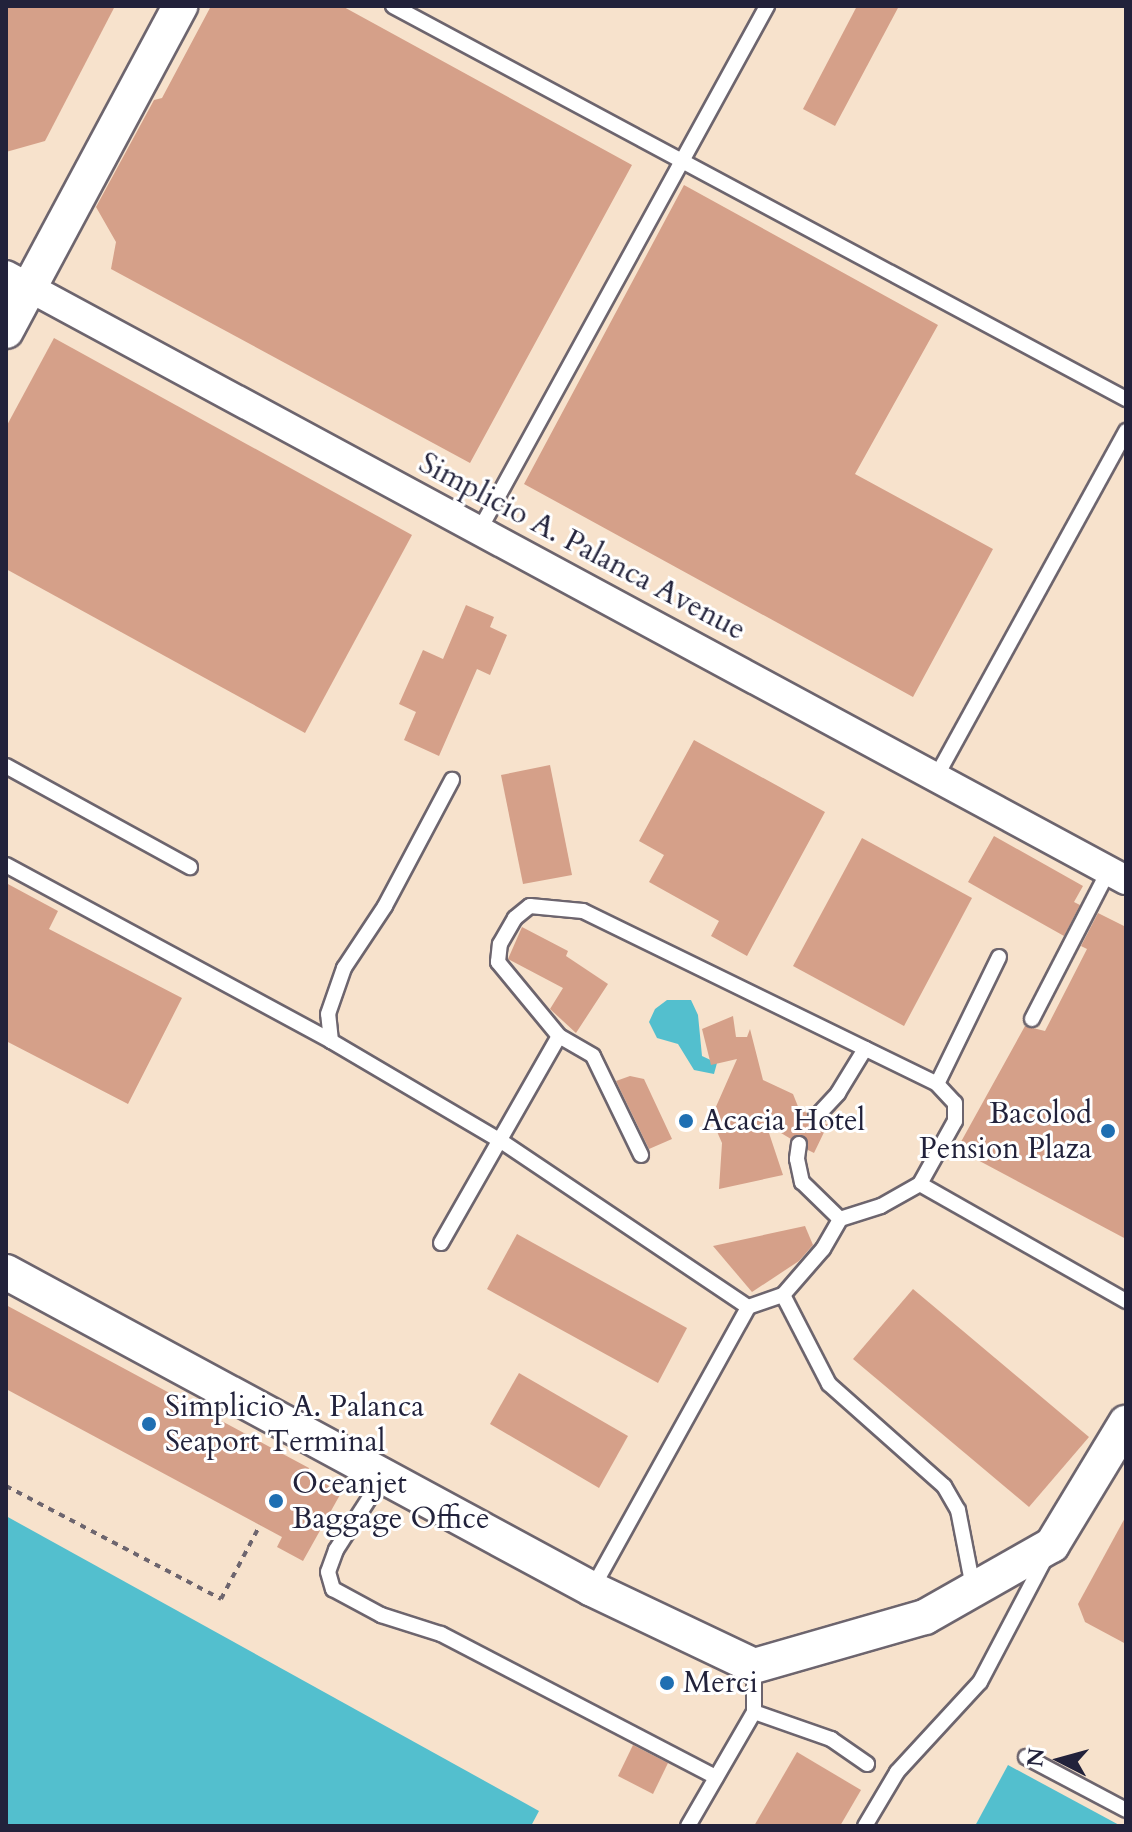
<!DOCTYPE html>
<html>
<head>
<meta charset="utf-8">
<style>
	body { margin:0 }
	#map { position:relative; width:1132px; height:1832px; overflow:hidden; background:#f7e2cc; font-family:Cardo,serif }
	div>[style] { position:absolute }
	.water>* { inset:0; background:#53bfce }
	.building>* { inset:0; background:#d5a089 }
	.path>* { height:4px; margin-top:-2px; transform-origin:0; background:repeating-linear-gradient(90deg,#6d656e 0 6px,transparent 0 12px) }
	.roads { filter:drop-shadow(2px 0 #6d656e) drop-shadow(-2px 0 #6d656e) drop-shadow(0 2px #6d656e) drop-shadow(0 -2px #6d656e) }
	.service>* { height:14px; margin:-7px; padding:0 7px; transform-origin:7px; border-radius:7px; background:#fff }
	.minor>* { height:28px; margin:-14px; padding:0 14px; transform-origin:14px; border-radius:14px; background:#fff }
	.tertiary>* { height:34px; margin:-17px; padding:0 17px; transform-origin:17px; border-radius:17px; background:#fff }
	.dots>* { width:22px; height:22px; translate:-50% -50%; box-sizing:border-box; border:4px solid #fff; border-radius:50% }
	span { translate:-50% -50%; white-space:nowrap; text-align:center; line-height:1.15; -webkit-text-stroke:6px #fff; paint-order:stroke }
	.street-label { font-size:30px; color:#22223b }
	.poi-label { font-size:30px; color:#22223b }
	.right { translate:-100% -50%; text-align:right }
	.left { translate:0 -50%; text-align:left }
	.frame { position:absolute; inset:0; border:8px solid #22223b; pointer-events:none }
	.north { position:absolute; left:1020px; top:1720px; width:80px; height:80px; -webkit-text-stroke:6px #fff; paint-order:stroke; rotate:276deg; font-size:22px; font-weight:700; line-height:32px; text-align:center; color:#22223b }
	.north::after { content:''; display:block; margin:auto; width:28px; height:36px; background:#22223b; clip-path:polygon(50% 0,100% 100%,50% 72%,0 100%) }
</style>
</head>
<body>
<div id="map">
	<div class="water">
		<i style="clip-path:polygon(667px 1000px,691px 1000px,698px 1015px,702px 1056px,717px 1063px,714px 1074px,694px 1070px,678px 1044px,657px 1038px,649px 1022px,655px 1009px)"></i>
		<i style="clip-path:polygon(6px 1516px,539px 1811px,531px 1826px,6px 1826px)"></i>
		<i style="clip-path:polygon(1008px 1765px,1121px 1826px,975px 1826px)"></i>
	</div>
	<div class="building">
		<i style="clip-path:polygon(6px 6px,115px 6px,45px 141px,6px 152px)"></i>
		<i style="clip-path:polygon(211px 6px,342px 6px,632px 165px,470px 463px,111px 269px,116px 242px,96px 207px,154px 100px,162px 98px)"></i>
		<i style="clip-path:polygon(857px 6px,899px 6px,835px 126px,803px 109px)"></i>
		<i style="clip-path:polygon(684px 185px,938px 325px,855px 474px,993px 549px,913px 697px,524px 484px)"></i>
		<i style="clip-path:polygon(54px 338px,412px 535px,305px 733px,6px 569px,6px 427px)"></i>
		<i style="clip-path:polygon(466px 605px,494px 617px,490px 627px,507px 635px,490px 675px,477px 669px,439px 756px,404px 740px,416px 712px,399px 704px,423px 650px,443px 659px)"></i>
		<i style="clip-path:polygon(694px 740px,825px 812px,747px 956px,711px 936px,719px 921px,649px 882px,664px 855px,639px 841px)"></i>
		<i style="clip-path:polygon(550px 765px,572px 875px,523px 884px,501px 775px)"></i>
		<i style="clip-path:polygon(994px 836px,1083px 886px,1074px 902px,1080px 905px,1064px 936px,968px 882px)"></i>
		<i style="clip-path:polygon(862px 838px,972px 898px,904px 1026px,793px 966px)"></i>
		<i style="clip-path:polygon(6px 883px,58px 911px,49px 929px,182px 998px,128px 1104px,6px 1041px)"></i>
		<i style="clip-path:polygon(1098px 913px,1126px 927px,1126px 1239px,957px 1149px,1025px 1026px,1045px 1031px,1087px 949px,1081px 946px)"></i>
		<i style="clip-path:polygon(522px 927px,568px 951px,566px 956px,608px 984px,576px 1033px,550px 1009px,563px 988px,508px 959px)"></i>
		<i style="clip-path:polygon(733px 1016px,736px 1037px,747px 1037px,750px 1029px,763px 1080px,793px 1094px,799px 1109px,807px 1113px,810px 1125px,828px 1124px,814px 1153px,808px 1150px,804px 1136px,796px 1135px,791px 1139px,766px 1124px,783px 1175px,719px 1189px,722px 1143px,711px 1118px,737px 1059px,711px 1065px,702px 1029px)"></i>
		<i style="clip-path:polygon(630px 1076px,644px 1079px,672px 1139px,649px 1149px,616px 1081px)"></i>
		<i style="clip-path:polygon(805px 1226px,813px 1245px,799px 1261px,752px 1292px,713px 1246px)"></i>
		<i style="clip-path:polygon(517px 1234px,687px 1328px,658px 1383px,487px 1289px)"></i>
		<i style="clip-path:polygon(913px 1289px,1089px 1437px,1029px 1507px,853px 1359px)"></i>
		<i style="clip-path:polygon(6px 1305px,309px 1468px,307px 1473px,341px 1493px,303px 1561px,277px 1547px,282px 1537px,6px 1389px)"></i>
		<i style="clip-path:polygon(519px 1373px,628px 1436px,599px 1488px,490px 1424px)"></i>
		<i style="clip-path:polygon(1126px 1516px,1126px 1644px,1085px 1622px,1078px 1604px)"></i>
		<i style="clip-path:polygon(633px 1745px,668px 1763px,653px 1794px,618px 1776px)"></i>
		<i style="clip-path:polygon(797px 1752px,861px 1790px,840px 1826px,754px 1826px)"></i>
	</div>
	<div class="path">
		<i style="left:6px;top:1486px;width:243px;rotate:27.7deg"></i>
		<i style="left:221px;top:1599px;width:84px;rotate:-62.2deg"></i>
	</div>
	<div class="roads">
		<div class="service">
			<i style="left:393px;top:6px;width:832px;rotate:28.2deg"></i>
			<i style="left:479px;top:531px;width:599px;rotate:-61.25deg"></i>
			<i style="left:6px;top:766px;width:210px;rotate:28.8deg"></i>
			<i style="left:936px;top:777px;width:395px;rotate:-61.2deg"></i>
			<i style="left:6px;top:865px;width:370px;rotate:28.4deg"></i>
			<i style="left:331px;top:1041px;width:197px;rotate:30.5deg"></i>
			<i style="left:501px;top:1141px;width:298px;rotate:33.9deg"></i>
			<i style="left:748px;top:1307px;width:37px;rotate:-19deg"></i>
			<i style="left:783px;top:1295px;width:61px;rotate:-49deg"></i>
			<i style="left:823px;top:1249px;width:34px;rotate:-60deg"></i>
			<i style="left:840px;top:1219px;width:43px;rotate:-17.6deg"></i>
			<i style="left:881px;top:1206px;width:45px;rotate:-29.4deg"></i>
			<i style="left:999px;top:957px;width:141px;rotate:116deg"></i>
			<i style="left:937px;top:1084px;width:26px;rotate:47deg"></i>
			<i style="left:955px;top:1103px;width:18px;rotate:90deg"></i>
			<i style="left:955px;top:1121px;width:72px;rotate:119.1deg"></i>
			<i style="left:920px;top:1184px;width:237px;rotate:29.6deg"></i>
			<i style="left:1032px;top:1019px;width:168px;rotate:-62.7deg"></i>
			<i style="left:559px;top:1036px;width:96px;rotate:-129.5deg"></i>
			<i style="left:498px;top:962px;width:18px;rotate:-84deg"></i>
			<i style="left:500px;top:944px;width:30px;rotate:-60deg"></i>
			<i style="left:515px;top:918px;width:19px;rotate:-39deg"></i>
			<i style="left:530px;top:906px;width:53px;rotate:5.4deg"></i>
			<i style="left:583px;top:911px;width:394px;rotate:26deg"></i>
			<i style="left:331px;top:1041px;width:27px;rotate:-96deg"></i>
			<i style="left:328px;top:1014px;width:49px;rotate:-70.8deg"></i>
			<i style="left:344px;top:968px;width:74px;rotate:-56.5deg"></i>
			<i style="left:385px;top:906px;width:143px;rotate:-62deg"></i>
			<i style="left:816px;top:1117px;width:33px;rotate:-47deg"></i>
			<i style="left:838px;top:1093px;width:52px;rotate:-58.5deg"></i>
			<i style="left:799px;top:1144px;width:15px;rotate:98deg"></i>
			<i style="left:797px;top:1159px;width:24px;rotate:78deg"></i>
			<i style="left:802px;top:1182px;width:53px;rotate:44.2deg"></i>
			<i style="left:441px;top:1243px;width:238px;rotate:-60.3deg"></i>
			<i style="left:559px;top:1036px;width:39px;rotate:30deg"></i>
			<i style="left:593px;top:1056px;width:110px;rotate:64.1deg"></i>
			<i style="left:783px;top:1295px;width:100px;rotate:62.7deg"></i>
			<i style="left:829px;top:1384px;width:154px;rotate:41.6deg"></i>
			<i style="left:944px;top:1486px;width:28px;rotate:60deg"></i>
			<i style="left:958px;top:1510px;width:78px;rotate:79deg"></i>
			<i style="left:383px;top:1477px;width:87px;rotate:122.8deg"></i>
			<i style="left:336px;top:1550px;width:23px;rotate:110deg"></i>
			<i style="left:328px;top:1572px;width:18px;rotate:74deg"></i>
			<i style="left:333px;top:1589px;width:55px;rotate:28.4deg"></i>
			<i style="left:381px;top:1615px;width:63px;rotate:17.6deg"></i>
			<i style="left:441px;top:1634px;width:310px;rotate:27.5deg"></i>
			<i style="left:592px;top:1589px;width:322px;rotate:-61deg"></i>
			<i style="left:754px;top:1712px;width:82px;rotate:19.3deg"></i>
			<i style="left:831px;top:1739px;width:44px;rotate:34.8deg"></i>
			<i style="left:1026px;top:1757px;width:113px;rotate:27.9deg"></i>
			<i style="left:688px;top:1826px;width:132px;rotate:-59.9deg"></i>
			<i style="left:754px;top:1712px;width:46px;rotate:-90deg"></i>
			<i style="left:865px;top:1826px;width:63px;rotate:-59.3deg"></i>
			<i style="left:897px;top:1772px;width:122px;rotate:-47.3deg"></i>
			<i style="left:980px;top:1682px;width:141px;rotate:-62.2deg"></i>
		</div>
		<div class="minor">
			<i style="left:6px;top:275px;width:1273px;rotate:28.38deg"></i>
		</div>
		<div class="tertiary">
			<i style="left:6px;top:331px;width:369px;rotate:-61.8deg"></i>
			<i style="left:6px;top:1272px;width:666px;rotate:28.41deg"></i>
			<i style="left:592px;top:1589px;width:179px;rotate:25.4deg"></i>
			<i style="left:754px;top:1666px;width:178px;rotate:-16deg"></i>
			<i style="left:925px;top:1617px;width:146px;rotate:-29.6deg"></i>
			<i style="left:1052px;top:1545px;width:143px;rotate:-58.8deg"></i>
		</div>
	</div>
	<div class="dots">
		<i style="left:686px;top:1121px;background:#1f6fb2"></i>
		<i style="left:1108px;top:1131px;background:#1f6fb2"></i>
		<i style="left:149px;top:1424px;background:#1f6fb2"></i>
		<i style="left:276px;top:1501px;background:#1f6fb2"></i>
		<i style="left:667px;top:1683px;background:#1f6fb2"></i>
	</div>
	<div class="street-label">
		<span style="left:582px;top:547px;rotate:28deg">Simplicio A. Palanca Avenue</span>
	</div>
	<div class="poi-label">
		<span class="right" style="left:1092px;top:1131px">Bacolod<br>Pension Plaza</span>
		<span class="left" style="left:702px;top:1121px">Acacia Hotel</span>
		<span class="left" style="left:165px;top:1424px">Simplicio A. Palanca<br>Seaport Terminal</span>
		<span class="left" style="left:292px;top:1501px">Oceanjet<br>Baggage Office</span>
		<span class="left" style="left:683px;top:1683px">Merci</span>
	</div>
	<div class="frame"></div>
	<div class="north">N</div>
</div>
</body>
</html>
